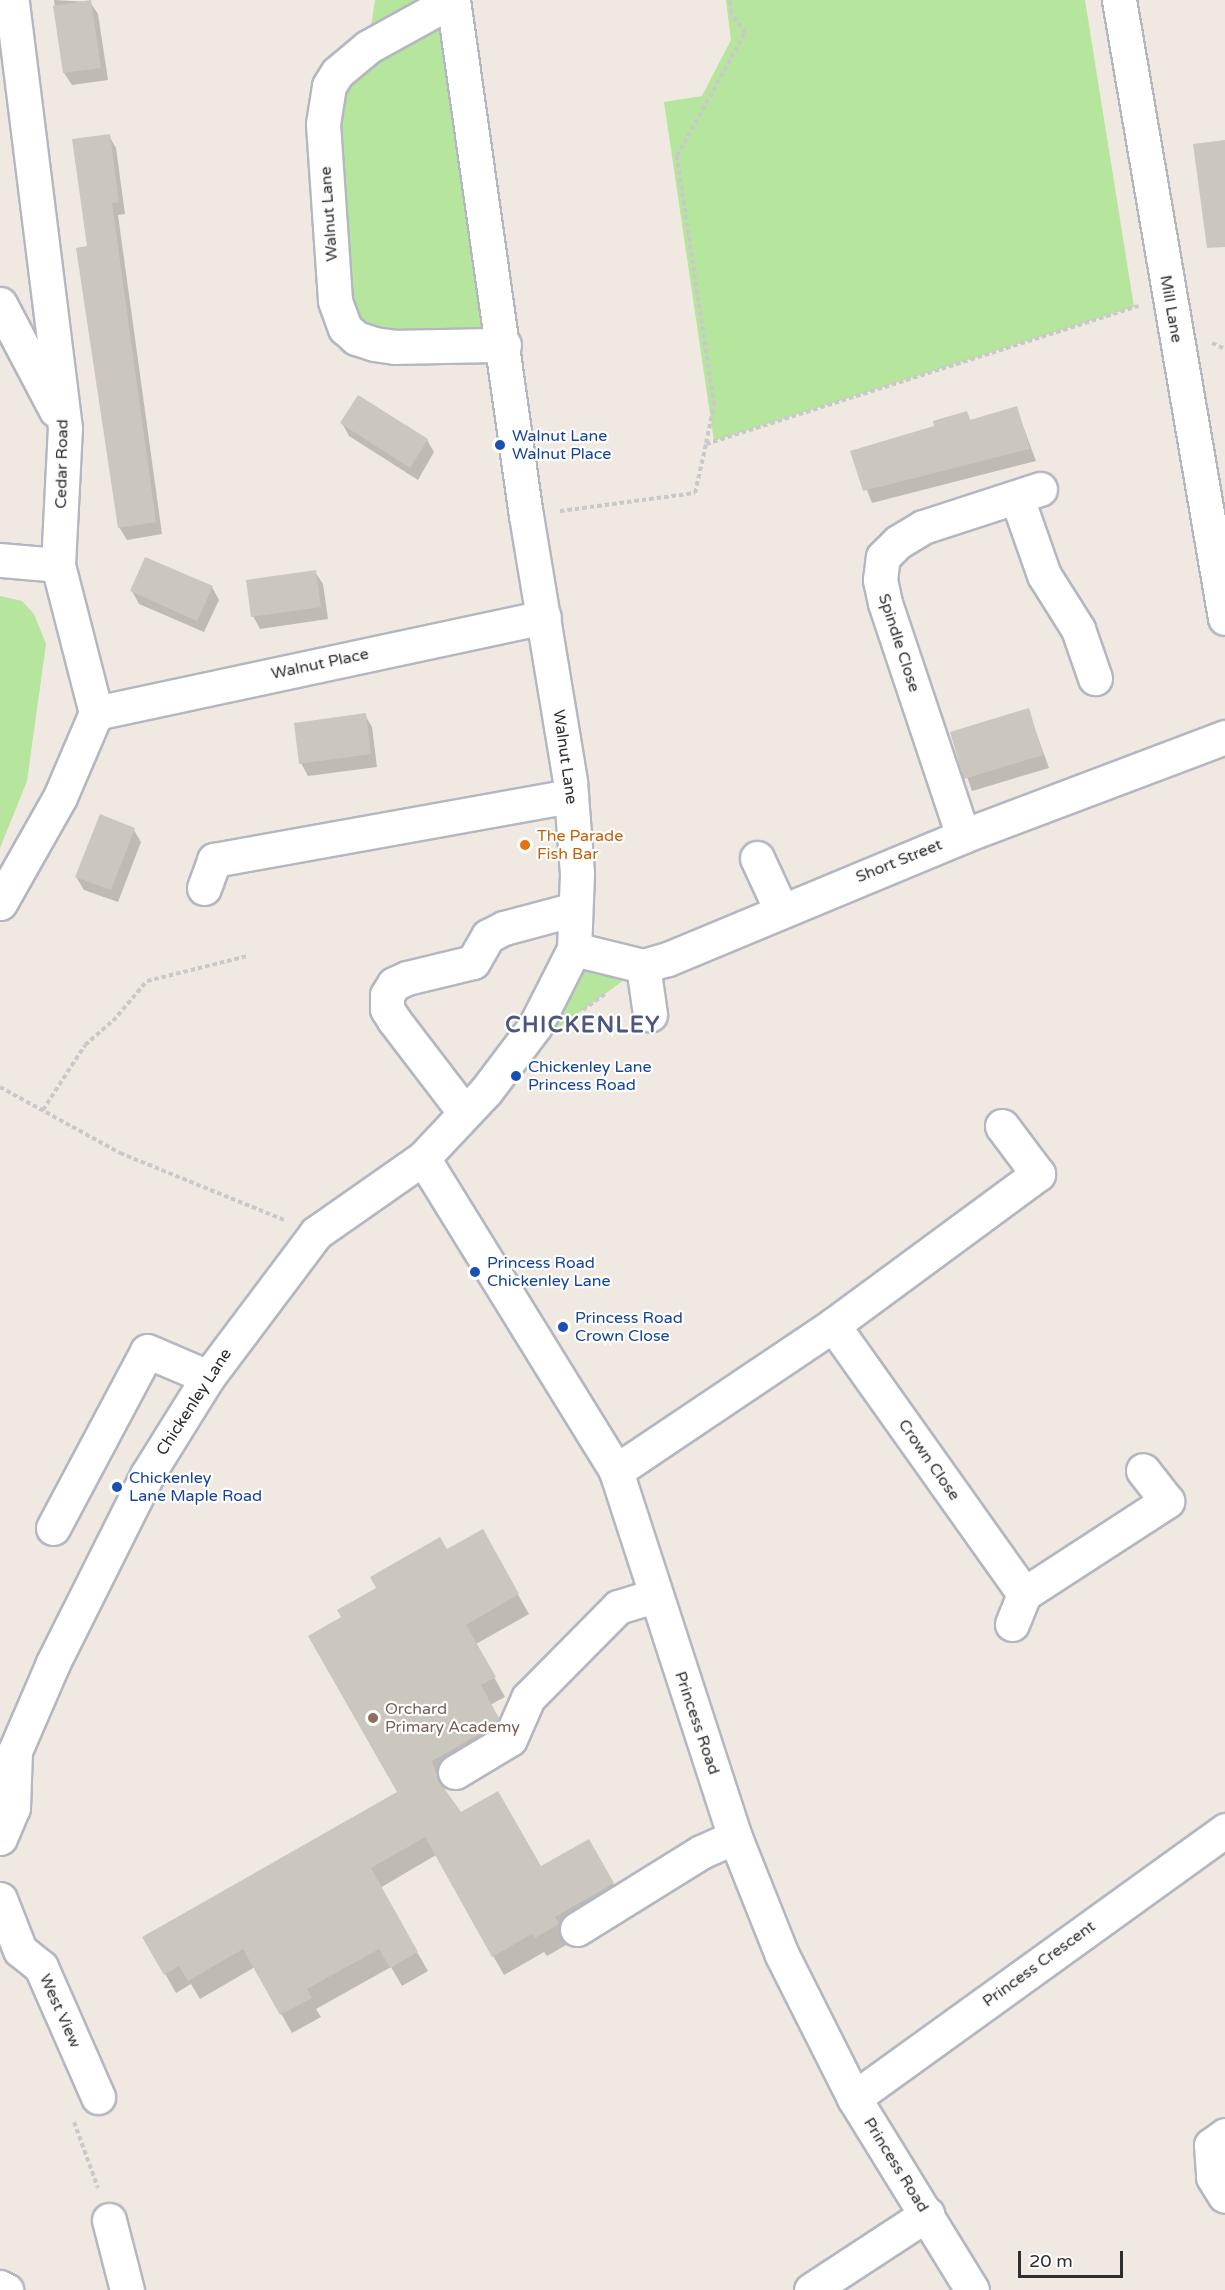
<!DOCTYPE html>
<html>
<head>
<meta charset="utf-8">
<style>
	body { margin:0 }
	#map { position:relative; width:1225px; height:2290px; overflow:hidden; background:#efe9e1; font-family:"Varela Round",sans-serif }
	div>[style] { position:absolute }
	.green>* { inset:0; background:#b6e59e }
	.shadow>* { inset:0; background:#0003 }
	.building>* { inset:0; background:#cbc7bf }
	.path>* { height:4px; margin-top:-2px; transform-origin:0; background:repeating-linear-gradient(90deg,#c9c9c9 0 4.5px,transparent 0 7.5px) }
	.roads { filter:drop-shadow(2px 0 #b4b7c1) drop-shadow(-2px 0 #b4b7c1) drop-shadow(0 2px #b4b7c1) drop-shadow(0 -2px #b4b7c1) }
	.minor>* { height:33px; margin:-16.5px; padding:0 16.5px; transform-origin:16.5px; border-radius:16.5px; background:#fff }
	.dots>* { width:16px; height:16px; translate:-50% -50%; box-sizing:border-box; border:3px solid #fff; border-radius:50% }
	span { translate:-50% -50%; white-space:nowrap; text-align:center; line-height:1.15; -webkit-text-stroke:4.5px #fff; paint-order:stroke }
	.street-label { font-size:16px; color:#2e2e2e }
	.transit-label { font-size:16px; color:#164399 }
	.left { translate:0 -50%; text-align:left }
	.food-label { font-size:16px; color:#c56008 }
	.education-label { font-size:16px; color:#785e54 }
	.district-label { font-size:22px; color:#4d5680; font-weight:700; letter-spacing:1.5px }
	.scale { position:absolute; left:1018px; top:2251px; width:105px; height:27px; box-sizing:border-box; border:3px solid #2e2e2e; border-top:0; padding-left:8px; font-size:18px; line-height:21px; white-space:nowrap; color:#2e2e2e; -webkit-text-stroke:4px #fff; paint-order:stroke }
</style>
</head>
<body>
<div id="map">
	<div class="green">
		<i style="clip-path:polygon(375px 0,453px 0,504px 345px,345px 328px,337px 73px,368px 47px)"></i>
		<i style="clip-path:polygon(726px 0,1085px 0,1134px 307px,714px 441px,664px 102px,702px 96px,731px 40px)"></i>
		<i style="clip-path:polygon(0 596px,22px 601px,34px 614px,46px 644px,27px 781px,0 848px)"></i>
		<i style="clip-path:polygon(574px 949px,643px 966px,505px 1067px)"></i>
	</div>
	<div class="shadow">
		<i style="clip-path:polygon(54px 0,90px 2px,98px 14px,108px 80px,72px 85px,64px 73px)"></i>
		<i style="clip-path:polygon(109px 136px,116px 148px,125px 214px,118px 215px,162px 534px,127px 540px,119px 527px,89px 247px)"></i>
		<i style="clip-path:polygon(1016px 407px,1036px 461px,872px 503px,852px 452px,936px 427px,967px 413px,971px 421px)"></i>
		<i style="clip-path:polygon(342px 423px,427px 440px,434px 452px,418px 480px,349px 436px)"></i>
		<i style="clip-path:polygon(315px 572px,323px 584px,328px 619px,260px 629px,253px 616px)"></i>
		<i style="clip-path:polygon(212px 587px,219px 600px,204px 632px,139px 604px,132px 591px)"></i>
		<i style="clip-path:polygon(1028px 710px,1049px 768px,972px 791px,952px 733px)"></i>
		<i style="clip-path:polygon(365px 715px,372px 727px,377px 767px,308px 776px,301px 763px)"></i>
		<i style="clip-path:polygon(134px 830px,141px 842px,118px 902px,84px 890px,76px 877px)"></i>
		<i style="clip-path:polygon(482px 1531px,529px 1614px,476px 1644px,505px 1697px,490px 1705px,509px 1738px,442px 1781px,446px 1794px,461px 1814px,541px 1868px,588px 1841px,624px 1902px,564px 1937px,568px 1944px,547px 1956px,544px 1952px,504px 1975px,436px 1855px,380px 1888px,428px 1971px,402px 1986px,391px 1967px,316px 2009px,321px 2017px,292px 2033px,255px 1967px,200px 1999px,191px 1984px,176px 1993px,144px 1937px,399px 1793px,446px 1551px)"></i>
	</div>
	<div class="building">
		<i style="clip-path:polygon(91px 0,101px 68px,63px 73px,53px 6px)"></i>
		<i style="clip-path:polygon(110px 134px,119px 202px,112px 203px,156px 522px,118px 528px,76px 248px,87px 246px,72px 139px)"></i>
		<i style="clip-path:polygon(1225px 140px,1225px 247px,1207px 248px,1193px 144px)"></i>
		<i style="clip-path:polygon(358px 395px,428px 439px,410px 468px,340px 423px)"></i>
		<i style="clip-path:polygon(1017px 406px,1030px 449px,863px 491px,850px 451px,934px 426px,933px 421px,967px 411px,970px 420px)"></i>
		<i style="clip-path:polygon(145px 557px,213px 586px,197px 621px,130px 591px)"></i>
		<i style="clip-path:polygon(316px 570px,321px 607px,251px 617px,246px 580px)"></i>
		<i style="clip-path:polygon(1029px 708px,1043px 755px,964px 779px,950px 732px)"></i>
		<i style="clip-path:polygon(366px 713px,371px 754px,299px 764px,294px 723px)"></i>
		<i style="clip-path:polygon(100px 814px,135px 828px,111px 890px,75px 877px)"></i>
		<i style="clip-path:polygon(483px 1529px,519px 1594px,466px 1625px,496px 1677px,481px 1685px,499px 1718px,495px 1725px,432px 1761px,439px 1781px,461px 1812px,498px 1791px,541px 1866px,589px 1839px,614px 1883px,555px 1917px,559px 1924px,535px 1938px,532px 1934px,492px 1957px,425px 1837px,371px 1868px,418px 1952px,390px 1968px,379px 1949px,307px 1989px,312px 1998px,280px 2015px,243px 1949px,188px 1981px,179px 1966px,164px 1975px,142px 1937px,397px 1792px,308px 1636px,341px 1617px,337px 1610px,376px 1588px,370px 1577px,440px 1537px,447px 1549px)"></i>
	</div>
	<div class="path">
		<i style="left:1212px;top:343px;width:14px;rotate:25deg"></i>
		<i style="left:706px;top:443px;width:39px;rotate:-78deg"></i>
		<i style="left:714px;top:405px;width:252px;rotate:-98.5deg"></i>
		<i style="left:677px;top:156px;width:141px;rotate:-61.1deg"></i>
		<i style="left:745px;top:33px;width:24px;rotate:-125deg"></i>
		<i style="left:731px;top:13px;width:13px;rotate:-94deg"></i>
		<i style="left:560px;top:511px;width:136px;rotate:-7.6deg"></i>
		<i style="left:695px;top:493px;width:50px;rotate:-77.3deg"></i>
		<i style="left:706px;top:444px;width:454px;rotate:-17.7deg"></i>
		<i style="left:583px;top:1010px;width:29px;rotate:-36deg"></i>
		<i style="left:0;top:1087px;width:137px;rotate:28.8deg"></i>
		<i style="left:120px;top:1153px;width:177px;rotate:22.2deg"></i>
		<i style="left:43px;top:1110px;width:77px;rotate:-57.1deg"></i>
		<i style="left:85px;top:1045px;width:37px;rotate:-41deg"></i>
		<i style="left:113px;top:1021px;width:52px;rotate:-49.6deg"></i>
		<i style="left:147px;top:981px;width:103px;rotate:-14deg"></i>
		<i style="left:74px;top:2122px;width:70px;rotate:70deg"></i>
	</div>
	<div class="roads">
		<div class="minor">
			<i style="left:453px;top:0;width:97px;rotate:151.1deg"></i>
			<i style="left:368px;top:47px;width:40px;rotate:140deg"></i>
			<i style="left:337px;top:73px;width:15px;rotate:122deg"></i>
			<i style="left:329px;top:86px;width:38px;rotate:99deg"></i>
			<i style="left:323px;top:124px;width:177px;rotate:86.1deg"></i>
			<i style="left:335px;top:301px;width:29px;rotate:70deg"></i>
			<i style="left:345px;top:328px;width:15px;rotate:42deg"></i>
			<i style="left:356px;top:338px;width:19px;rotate:18deg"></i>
			<i style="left:374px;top:344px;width:21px;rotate:8deg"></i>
			<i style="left:395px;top:347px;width:109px;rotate:-1.1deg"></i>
			<i style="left:1119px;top:0;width:627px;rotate:80.27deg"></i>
			<i style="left:0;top:304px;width:120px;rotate:62.2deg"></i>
			<i style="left:1017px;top:498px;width:82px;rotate:70.7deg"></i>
			<i style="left:1044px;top:575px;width:64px;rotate:57.8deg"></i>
			<i style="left:1078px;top:629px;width:52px;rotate:70.9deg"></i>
			<i style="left:0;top:560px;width:58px;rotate:4.9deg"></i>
			<i style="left:96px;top:713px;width:458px;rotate:-12.1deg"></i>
			<i style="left:963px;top:836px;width:246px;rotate:-108.5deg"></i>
			<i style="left:885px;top:603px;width:24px;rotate:-102deg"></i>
			<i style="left:880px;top:580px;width:23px;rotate:-83deg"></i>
			<i style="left:883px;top:557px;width:21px;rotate:-45deg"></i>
			<i style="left:898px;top:542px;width:29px;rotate:-31deg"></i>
			<i style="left:923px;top:527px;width:123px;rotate:-18deg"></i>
			<i style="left:757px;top:858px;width:57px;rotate:65.2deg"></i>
			<i style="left:204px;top:888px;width:30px;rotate:-70deg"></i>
			<i style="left:214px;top:860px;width:363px;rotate:-10.2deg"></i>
			<i style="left:0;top:903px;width:122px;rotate:-60.5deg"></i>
			<i style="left:60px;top:797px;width:91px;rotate:-66.8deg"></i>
			<i style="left:96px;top:713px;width:153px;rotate:-104.4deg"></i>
			<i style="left:58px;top:565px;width:137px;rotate:-87.1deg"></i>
			<i style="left:65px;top:428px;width:431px;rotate:-97.1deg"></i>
			<i style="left:574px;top:949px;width:71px;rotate:13.8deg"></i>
			<i style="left:643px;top:966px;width:26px;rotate:-16deg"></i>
			<i style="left:668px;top:959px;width:320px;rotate:-22.6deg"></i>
			<i style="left:963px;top:836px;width:280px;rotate:-20.7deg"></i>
			<i style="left:643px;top:966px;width:49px;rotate:81.7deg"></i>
			<i style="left:465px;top:1113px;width:117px;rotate:-127.4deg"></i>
			<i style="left:394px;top:1020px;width:13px;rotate:-122deg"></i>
			<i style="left:387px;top:1009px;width:14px;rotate:-90deg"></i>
			<i style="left:387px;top:995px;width:13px;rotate:-58deg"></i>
			<i style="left:394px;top:984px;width:14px;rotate:-25deg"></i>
			<i style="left:407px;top:978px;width:68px;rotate:-13.6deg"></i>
			<i style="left:473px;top:962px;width:30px;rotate:-60deg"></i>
			<i style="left:488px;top:936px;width:18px;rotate:-27deg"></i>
			<i style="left:504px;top:928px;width:73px;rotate:-15deg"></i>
			<i style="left:423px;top:1158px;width:368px;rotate:58.3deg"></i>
			<i style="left:616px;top:1471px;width:385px;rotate:72deg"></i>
			<i style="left:735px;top:1837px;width:127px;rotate:68.3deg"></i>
			<i style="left:782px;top:1955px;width:160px;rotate:63.3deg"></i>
			<i style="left:854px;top:2098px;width:225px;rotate:58.4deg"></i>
			<i style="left:833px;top:1325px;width:330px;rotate:54.6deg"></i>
			<i style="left:616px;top:1471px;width:262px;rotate:-33.9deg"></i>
			<i style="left:833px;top:1325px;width:255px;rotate:-36.4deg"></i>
			<i style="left:1038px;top:1174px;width:60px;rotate:-126.9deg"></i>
			<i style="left:53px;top:1528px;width:200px;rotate:-62deg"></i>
			<i style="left:147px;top:1351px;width:66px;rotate:23.1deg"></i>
			<i style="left:1012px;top:1624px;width:32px;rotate:-68deg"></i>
			<i style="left:1024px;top:1594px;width:171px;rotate:-33deg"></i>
			<i style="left:1167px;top:1501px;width:39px;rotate:-128deg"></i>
			<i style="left:455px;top:1772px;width:64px;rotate:-31deg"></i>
			<i style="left:510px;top:1739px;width:45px;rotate:-66.3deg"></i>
			<i style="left:528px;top:1698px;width:128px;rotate:-45.3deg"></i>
			<i style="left:618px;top:1607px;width:39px;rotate:-17deg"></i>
			<i style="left:0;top:1838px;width:33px;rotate:-67deg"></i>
			<i style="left:13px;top:1808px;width:57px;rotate:-88deg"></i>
			<i style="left:15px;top:1751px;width:96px;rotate:-66.6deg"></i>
			<i style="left:53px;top:1663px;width:210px;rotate:-63.4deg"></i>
			<i style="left:147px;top:1475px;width:115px;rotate:-58.1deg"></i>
			<i style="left:208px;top:1377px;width:180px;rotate:-53.1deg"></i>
			<i style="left:316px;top:1233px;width:131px;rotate:-35deg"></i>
			<i style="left:423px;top:1158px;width:92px;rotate:-46.8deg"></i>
			<i style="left:486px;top:1091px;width:81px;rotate:-53deg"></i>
			<i style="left:535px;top:1026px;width:86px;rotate:-63.1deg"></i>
			<i style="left:574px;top:949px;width:76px;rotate:-87.7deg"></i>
			<i style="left:577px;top:873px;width:92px;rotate:-94.4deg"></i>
			<i style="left:570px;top:781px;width:269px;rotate:-99.4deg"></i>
			<i style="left:526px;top:516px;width:521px;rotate:-98.05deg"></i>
			<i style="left:0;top:1899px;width:55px;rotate:68.6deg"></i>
			<i style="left:20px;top:1950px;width:27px;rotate:39deg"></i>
			<i style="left:41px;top:1967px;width:142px;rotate:66.3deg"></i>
			<i style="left:577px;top:1929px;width:146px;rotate:-31.8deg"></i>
			<i style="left:701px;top:1852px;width:37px;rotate:-24deg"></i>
			<i style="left:854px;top:2098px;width:458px;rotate:-35.8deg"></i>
			<i style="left:1225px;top:2135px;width:17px;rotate:144deg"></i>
			<i style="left:1211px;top:2145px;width:32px;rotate:86deg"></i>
			<i style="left:1213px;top:2177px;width:22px;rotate:58deg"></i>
			<i style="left:109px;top:2220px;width:72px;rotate:75.6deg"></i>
			<i style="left:0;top:2287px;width:7px;rotate:27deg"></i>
			<i style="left:811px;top:2290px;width:139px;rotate:-33.2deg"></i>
		</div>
	</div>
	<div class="dots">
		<i style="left:500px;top:445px;background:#1a4fb4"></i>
		<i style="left:525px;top:845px;background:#e8710a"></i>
		<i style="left:516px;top:1076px;background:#1a4fb4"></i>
		<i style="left:475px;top:1272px;background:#1a4fb4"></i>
		<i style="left:563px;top:1327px;background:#1a4fb4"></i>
		<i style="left:117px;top:1487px;background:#1a4fb4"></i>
		<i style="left:373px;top:1718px;background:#8d6e63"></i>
	</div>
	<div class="street-label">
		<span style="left:329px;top:214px;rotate:-94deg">Walnut Lane</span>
		<span style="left:1171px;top:309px;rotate:80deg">Mill Lane</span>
		<span style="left:62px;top:464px;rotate:-89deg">Cedar Road</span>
		<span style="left:899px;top:643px;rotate:72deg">Spindle Close</span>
		<span style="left:320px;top:664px;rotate:-12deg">Walnut Place</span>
		<span style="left:565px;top:757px;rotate:82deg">Walnut Lane</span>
		<span style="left:899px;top:861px;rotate:-22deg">Short Street</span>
		<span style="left:194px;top:1402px;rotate:-57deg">Chickenley Lane</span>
		<span style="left:929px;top:1460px;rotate:55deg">Crown Close</span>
		<span style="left:697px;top:1723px;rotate:71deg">Princess Road</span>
		<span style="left:1039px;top:1964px;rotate:-36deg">Princess Crescent</span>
		<span style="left:60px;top:2011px;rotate:66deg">West View</span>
		<span style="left:896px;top:2165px;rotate:58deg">Princess Road</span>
	</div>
	<div class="transit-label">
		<span class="left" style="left:512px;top:445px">Walnut Lane<br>Walnut Place</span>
		<span class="left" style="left:528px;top:1076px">Chickenley Lane<br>Princess Road</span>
		<span class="left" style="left:487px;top:1272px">Princess Road<br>Chickenley Lane</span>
		<span class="left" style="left:575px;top:1327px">Princess Road<br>Crown Close</span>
		<span class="left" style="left:129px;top:1487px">Chickenley<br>Lane Maple Road</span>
	</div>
	<div class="food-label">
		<span class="left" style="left:537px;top:845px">The Parade<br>Fish Bar</span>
	</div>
	<div class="education-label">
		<span class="left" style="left:385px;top:1718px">Orchard<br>Primary Academy</span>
	</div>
	<div class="district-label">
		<span style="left:583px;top:1026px">CHICKENLEY</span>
	</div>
	<div class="scale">20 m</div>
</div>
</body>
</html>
